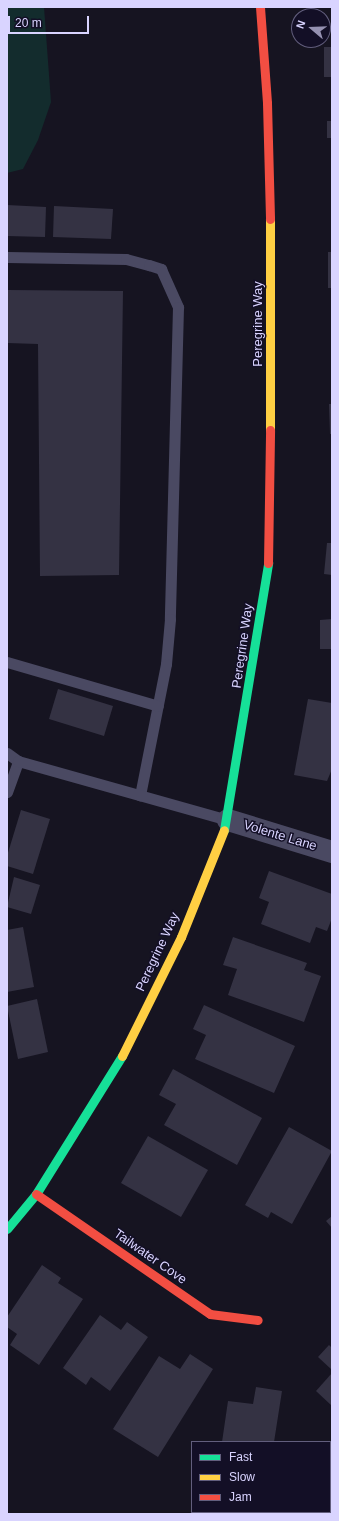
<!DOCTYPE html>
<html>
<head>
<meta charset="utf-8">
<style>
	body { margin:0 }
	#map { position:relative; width:339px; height:1521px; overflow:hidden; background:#161421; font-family:Helvetica,sans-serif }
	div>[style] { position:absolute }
	.green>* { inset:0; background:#132c2d }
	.building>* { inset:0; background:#343243 }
	.lane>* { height:11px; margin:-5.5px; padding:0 5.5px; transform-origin:5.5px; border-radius:5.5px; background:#4a4962 }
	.street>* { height:22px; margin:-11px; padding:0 11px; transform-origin:11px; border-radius:11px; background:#4a4962 }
	.fast>* { height:9px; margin:-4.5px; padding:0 4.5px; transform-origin:4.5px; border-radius:4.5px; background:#16e098 }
	.slow>* { height:9px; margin:-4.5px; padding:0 4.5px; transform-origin:4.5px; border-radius:4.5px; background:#ffcf43 }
	.jam>* { height:9px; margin:-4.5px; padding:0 4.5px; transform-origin:4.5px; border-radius:4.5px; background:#f24e42 }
	span { translate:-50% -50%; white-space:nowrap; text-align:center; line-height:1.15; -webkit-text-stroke:3px #130f26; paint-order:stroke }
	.street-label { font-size:13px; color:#d9d4ff }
	.frame { position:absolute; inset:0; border:8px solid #d9d4ff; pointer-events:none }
	.legend { position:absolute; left:191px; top:1441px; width:140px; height:72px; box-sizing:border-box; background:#130f26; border:1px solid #625e7d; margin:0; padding:5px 7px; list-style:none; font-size:12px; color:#d9d4ff }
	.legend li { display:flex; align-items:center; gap:8px; height:20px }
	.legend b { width:20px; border:1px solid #625e7d }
	.north { position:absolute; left:291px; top:8px; width:40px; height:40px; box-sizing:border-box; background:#130f26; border:1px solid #625e7d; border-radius:50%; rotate:289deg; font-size:11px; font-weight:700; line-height:16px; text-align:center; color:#d9d4ff }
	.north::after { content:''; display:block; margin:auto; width:14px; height:18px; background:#9591b1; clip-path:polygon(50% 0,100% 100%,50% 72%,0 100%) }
	.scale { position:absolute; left:8px; top:16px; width:81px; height:18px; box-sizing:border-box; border:2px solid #d9d4ff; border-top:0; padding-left:5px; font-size:12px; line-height:14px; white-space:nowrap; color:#d9d4ff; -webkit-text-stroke:3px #130f26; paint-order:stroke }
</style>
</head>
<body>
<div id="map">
	<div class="green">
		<i style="clip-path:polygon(7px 7px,44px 7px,51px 102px,38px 140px,23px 169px,7px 173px)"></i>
	</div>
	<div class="building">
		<i style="clip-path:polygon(324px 47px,332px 47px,332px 77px,324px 77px)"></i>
		<i style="clip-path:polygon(327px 121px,332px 121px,332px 138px,327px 138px)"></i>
		<i style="clip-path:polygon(7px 205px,46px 207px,45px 237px,7px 236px)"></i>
		<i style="clip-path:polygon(54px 206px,113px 209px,111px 239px,53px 237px)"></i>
		<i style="clip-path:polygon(328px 252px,332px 252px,332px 288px,328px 288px)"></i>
		<i style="clip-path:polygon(7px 290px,123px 291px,119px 575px,40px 576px,38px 344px,7px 343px)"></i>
		<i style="clip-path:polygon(329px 404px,332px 404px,332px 434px,330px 434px)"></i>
		<i style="clip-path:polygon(331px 494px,332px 494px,332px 527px,331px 527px)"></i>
		<i style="clip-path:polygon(327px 543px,332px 543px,332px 575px,324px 574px)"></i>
		<i style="clip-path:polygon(332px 619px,332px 649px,320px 649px,320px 620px)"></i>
		<i style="clip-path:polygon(58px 689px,113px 706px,104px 736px,49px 719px)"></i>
		<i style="clip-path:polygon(308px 699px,332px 703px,332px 769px,327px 781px,294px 775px)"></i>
		<i style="clip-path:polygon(21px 810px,50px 819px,33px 874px,7px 866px,7px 856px)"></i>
		<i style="clip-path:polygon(269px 871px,332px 894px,332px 918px,327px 931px,316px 927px,310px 943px,261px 924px,269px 902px,259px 898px)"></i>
		<i style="clip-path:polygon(14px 877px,40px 885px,31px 914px,7px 907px)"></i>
		<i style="clip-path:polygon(23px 927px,34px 987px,7px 992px,7px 930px)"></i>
		<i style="clip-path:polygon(233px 937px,307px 963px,304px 970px,321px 976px,304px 1022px,228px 995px,237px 969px,223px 965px)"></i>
		<i style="clip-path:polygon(37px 999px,48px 1052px,18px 1059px,7px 1006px)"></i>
		<i style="clip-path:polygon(204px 1005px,295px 1046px,274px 1093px,195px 1059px,206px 1035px,193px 1029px)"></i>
		<i style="clip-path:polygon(173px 1069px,262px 1118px,237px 1165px,164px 1125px,176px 1104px,159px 1095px)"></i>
		<i style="clip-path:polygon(289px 1127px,332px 1151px,292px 1224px,271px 1212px,268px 1218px,245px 1205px)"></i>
		<i style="clip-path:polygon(148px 1136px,208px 1170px,181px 1217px,121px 1183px)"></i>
		<i style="clip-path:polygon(332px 1216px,332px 1228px,326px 1221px)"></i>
		<i style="clip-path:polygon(42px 1265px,61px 1278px,58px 1283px,83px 1299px,39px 1365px,10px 1345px,17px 1334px,7px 1327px,7px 1317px)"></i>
		<i style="clip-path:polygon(100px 1315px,121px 1330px,127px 1322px,148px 1337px,110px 1391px,91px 1377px,86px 1385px,63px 1368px)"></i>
		<i style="clip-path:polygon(329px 1345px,332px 1348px,332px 1370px,318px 1357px)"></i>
		<i style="clip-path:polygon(190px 1354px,213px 1369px,158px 1457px,113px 1429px,159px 1356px,180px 1369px)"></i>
		<i style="clip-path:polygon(332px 1373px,332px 1406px,316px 1391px)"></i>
		<i style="clip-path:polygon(256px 1387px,282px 1391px,274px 1442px,222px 1442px,228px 1401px,253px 1404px)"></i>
	</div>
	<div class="lane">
		<i style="left:7px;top:257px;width:119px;rotate:1deg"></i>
		<i style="left:126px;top:259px;width:24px;rotate:15deg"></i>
		<i style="left:149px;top:265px;width:13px;rotate:18deg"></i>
		<i style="left:161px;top:269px;width:42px;rotate:65.9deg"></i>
		<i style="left:178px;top:307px;width:312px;rotate:91.5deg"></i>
		<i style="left:170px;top:619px;width:45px;rotate:95.1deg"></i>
		<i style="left:166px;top:664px;width:134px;rotate:101.2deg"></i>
		<i style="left:7px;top:662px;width:157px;rotate:16.2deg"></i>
		<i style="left:7px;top:753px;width:14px;rotate:36deg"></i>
		<i style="left:7px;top:792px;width:33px;rotate:-70deg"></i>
		<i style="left:18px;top:761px;width:218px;rotate:15.7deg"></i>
	</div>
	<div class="street">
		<i style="left:228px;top:820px;width:109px;rotate:17.1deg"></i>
	</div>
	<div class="fast">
		<i style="left:224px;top:830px;width:271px;rotate:-80.6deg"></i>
		<i style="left:7px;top:1229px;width:45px;rotate:-50.4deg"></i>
		<i style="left:36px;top:1194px;width:163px;rotate:-58.1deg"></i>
	</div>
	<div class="slow">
		<i style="left:270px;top:219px;width:211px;rotate:90deg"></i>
		<i style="left:122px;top:1056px;width:133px;rotate:-63.6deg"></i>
		<i style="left:181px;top:937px;width:115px;rotate:-68.1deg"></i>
	</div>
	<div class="jam">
		<i style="left:260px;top:7px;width:96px;rotate:85.8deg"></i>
		<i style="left:267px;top:103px;width:116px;rotate:88.5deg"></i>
		<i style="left:268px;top:563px;width:133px;rotate:-89.1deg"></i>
		<i style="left:36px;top:1194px;width:211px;rotate:34.6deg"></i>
		<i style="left:210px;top:1314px;width:48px;rotate:7.1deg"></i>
	</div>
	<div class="street-label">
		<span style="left:258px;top:324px;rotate:-90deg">Peregrine Way</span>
		<span style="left:243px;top:646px;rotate:-82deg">Peregrine Way</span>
		<span style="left:280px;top:836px;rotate:17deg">Volente Lane</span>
		<span style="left:158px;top:952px;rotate:-65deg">Peregrine Way</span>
		<span style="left:150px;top:1257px;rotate:35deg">Tailwater Cove</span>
	</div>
	<div class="frame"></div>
	<ul class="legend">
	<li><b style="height:5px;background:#16e098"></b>Fast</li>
	<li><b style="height:5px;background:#ffcf43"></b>Slow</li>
	<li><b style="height:5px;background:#f24e42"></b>Jam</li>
	</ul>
	<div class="north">N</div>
	<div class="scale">20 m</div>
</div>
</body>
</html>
